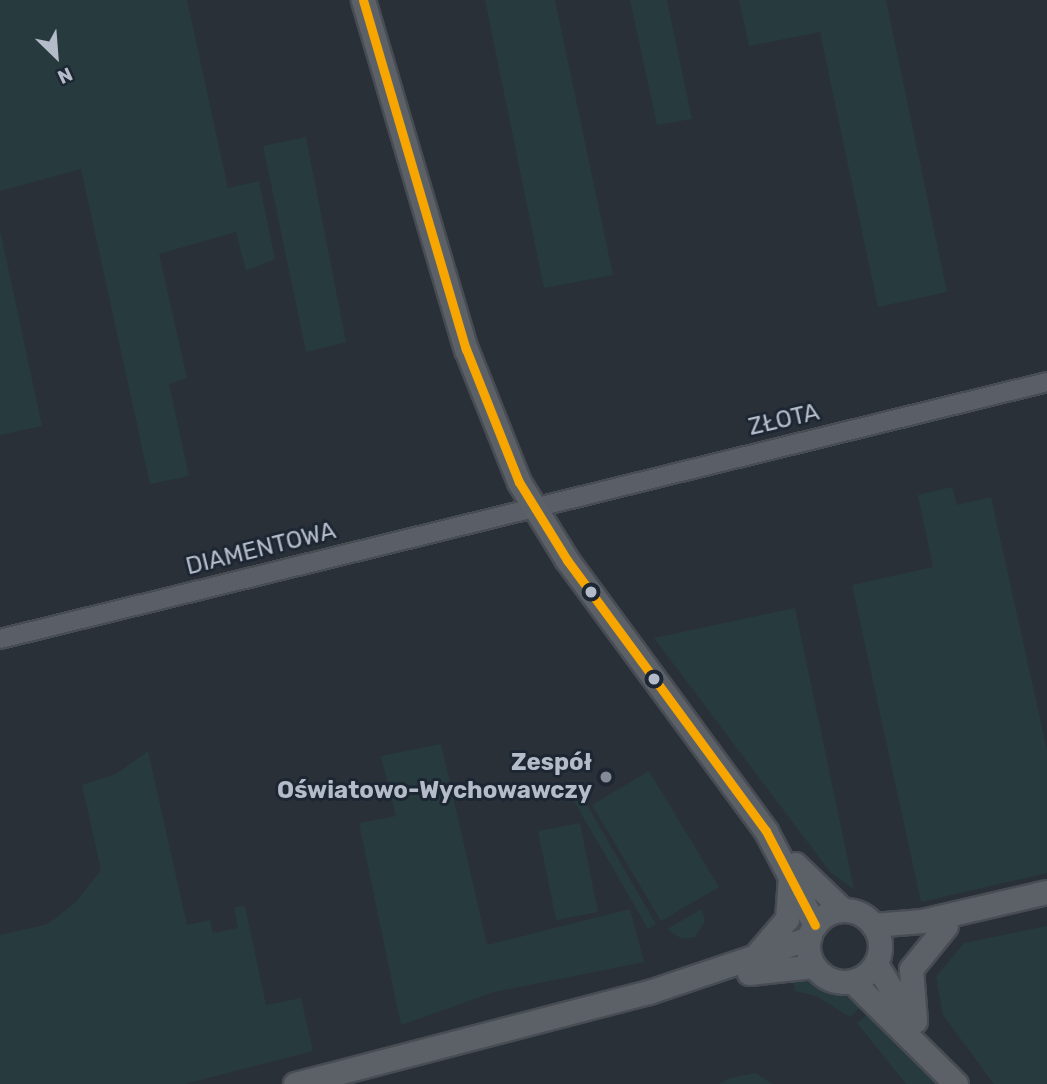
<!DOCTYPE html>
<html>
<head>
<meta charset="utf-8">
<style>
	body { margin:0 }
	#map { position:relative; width:1047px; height:1084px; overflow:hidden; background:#2a3038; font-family:Rubik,sans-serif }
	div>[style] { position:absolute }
	.green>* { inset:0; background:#273a3e }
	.roads { filter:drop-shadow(2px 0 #484c53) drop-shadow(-2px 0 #484c53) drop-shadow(0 2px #484c53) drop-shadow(0 -2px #484c53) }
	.minor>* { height:18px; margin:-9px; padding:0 9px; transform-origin:9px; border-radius:9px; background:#5a5e66 }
	.major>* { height:23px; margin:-11.5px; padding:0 11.5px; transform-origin:11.5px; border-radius:11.5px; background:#5c6168 }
	.major>.ring { margin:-11.5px; padding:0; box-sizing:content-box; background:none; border:23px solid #5c6168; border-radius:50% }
	.bus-1>* { height:9px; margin:-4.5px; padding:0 4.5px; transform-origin:4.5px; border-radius:4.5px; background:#f7a600 }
	.dots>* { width:19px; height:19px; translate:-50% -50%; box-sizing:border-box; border:4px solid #1d2633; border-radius:50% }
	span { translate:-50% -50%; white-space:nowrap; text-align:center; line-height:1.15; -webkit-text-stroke:6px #1d2633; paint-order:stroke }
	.street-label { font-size:24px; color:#b4bcc9 }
	.poi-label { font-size:24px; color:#b4bcc9; font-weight:700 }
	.right { translate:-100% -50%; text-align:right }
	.north { position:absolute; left:21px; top:21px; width:70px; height:70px; -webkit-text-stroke:5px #1d2633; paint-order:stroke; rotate:155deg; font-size:19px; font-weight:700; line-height:28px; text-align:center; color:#b4bcc9 }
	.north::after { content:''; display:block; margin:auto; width:24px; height:32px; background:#b4bcc9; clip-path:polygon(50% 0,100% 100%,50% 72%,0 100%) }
</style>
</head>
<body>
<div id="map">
	<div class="green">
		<i style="clip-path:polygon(0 0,187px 0,228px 188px,259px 181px,275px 259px,246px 271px,236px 232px,159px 254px,187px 378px,169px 384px,189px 476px,150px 484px,81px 169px,0 191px)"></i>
		<i style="clip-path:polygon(485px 0,555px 0,613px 275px,544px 288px)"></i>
		<i style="clip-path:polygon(630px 0,667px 0,692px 119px,657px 125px)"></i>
		<i style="clip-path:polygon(739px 0,886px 0,947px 292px,878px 307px,820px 32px,749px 46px)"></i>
		<i style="clip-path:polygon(306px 137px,346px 342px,306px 352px,263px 146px)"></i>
		<i style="clip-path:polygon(0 230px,42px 426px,0 435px)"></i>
		<i style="clip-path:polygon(952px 487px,957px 505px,991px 497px,1047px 750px,1047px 873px,921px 902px,852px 585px,933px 567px,918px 495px)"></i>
		<i style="clip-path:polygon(795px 608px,854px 889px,831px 873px,654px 638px)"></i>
		<i style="clip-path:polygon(441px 744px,487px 945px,630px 909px,644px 962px,494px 992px,401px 1025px,359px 823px,396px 816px,381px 756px)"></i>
		<i style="clip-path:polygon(148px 751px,187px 925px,210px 920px,213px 933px,238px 928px,234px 907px,245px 906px,266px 1005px,301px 998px,313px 1051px,185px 1084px,0 1084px,0 935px,48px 924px,76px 902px,101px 870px,82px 785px,116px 774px)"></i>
		<i style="clip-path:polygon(649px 771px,719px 887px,661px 921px,592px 805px)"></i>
		<i style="clip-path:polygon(579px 791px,656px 924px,648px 929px,571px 796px)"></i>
		<i style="clip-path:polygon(580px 823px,598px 912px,556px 920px,538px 831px)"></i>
		<i style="clip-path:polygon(702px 909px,705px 921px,695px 937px,682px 939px,667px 929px)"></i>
		<i style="clip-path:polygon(1047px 926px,1047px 1084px,994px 1084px,943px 1015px,936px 977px,964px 943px)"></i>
		<i style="clip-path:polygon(792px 972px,829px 991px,865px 1003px,850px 1017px,816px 996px,795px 991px)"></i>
		<i style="clip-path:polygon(873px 1009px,927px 1070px,939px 1084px,906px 1084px,857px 1023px)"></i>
		<i style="clip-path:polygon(756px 1073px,772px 1084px,719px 1084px,730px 1078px)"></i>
	</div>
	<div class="roads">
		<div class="minor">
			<i style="left:0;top:639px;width:1078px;rotate:-13.79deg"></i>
		</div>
		<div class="major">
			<i style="left:363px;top:0;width:364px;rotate:73.6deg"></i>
			<i style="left:466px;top:349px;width:143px;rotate:68.3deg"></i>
			<i style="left:519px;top:482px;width:92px;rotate:58.4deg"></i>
			<i style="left:567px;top:560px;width:336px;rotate:53.7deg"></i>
			<i style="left:766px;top:831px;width:106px;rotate:62.5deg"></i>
			<i style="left:795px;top:864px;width:66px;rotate:43.8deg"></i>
			<i class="ring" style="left:808px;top:910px;width:49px;height:49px"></i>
			<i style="left:873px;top:925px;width:49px;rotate:-4.7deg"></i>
			<i style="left:922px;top:921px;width:128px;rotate:-13.1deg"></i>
			<i style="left:756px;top:955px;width:48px;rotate:-49.3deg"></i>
			<i style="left:787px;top:919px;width:43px;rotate:-86deg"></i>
			<i style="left:876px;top:964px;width:63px;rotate:58.6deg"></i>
			<i style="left:749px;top:973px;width:65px;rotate:-6.1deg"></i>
			<i style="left:853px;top:982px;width:145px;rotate:44.7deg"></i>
			<i style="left:915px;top:1021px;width:52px;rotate:-94.4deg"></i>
			<i style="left:911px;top:969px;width:55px;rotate:-50.9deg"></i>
			<i style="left:295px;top:1084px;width:366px;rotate:-14.6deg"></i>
			<i style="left:649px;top:992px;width:169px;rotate:-18.6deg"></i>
		</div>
	</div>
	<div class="bus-1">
		<i style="left:363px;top:0;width:364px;rotate:73.6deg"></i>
		<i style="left:466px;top:349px;width:143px;rotate:68.3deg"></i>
		<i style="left:519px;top:482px;width:92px;rotate:58.4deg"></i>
		<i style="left:567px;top:560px;width:336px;rotate:53.7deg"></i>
		<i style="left:766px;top:831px;width:106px;rotate:62.5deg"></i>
	</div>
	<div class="dots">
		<i style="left:591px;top:592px;background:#b4bcc9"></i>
		<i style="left:654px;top:679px;background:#b4bcc9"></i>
		<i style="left:606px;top:777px;background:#848b96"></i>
	</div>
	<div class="street-label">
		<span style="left:784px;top:420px;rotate:-13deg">ZŁOTA</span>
		<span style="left:261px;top:549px;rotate:-14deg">DIAMENTOWA</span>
	</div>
	<div class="poi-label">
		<span class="right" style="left:592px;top:777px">Zespół<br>Oświatowo-Wychowawczy</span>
	</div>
	<div class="north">N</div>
</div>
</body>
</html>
